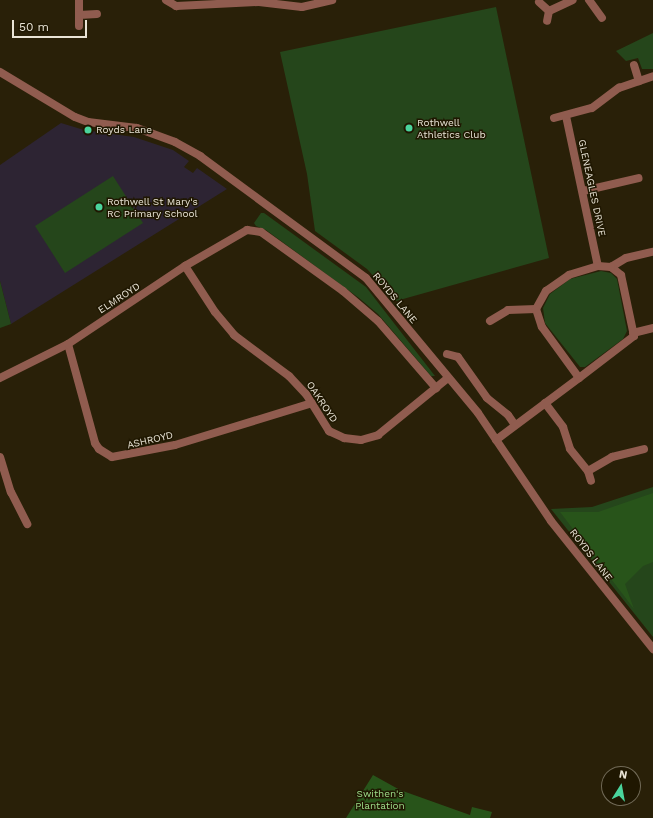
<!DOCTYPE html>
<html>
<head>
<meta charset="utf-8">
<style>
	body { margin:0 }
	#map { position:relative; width:653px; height:818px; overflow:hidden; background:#292008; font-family:"Work Sans",sans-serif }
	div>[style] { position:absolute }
	.education>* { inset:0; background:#2d2433 }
	.green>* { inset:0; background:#25461b }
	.forest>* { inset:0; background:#28541a }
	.street>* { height:8px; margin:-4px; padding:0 4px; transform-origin:4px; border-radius:4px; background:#905c4f }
	.dots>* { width:11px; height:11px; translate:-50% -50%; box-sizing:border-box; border:2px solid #1f1701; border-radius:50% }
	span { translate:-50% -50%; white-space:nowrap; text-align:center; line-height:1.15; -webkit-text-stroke:3px #1f1701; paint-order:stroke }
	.poi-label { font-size:10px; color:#e9e4d6 }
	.left { translate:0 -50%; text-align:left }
	.street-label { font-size:10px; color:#e9e4d6 }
	.park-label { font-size:10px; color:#9ddd8a }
	.north { position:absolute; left:601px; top:766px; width:40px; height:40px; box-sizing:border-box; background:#1f1701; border:1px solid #706956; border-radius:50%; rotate:11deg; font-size:11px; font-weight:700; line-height:16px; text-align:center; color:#e9e4d6 }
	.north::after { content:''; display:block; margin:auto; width:14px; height:18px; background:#4ad49c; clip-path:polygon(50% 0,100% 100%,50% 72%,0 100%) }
	.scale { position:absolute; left:12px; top:20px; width:75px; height:18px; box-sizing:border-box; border:2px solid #e9e4d6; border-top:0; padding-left:5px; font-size:12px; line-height:14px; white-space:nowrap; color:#e9e4d6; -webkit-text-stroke:3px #1f1701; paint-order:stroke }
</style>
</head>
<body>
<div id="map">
	<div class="education">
		<i style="clip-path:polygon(61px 123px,84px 130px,134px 137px,173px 150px,189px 161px,184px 167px,193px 173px,197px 168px,227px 189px,11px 324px,0 281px,0 165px)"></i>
	</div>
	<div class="green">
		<i style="clip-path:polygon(496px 7px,549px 258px,396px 301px,367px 269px,315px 231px,307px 174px,280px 52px)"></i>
		<i style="clip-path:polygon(653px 33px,653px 69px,642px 69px,638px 58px,626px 61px,616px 51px)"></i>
		<i style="clip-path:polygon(113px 176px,143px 223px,65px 273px,35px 226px)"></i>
		<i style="clip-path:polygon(261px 213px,264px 213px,366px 287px,435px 376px,431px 376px,378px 314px,359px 298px,266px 230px,256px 226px,254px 223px)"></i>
		<i style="clip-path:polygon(601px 271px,611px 273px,617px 279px,627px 331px,623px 339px,585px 367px,580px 367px,545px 323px,543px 308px,550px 294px,570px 279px)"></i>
		<i style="clip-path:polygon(0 281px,11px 324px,0 328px)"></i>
		<i style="clip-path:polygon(653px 487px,653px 637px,551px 509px,592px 507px)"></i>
	</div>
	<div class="forest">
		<i style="clip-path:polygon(653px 493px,653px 562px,643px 566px,625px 584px,634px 609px,560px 512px,598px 512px)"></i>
		<i style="clip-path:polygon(373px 775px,400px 790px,470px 815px,472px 807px,492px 812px,490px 818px,346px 818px)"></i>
	</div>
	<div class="street">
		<i style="left:79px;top:0;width:26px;rotate:90deg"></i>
		<i style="left:166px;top:0;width:12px;rotate:31deg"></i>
		<i style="left:176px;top:6px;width:83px;rotate:-2.8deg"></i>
		<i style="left:259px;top:2px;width:43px;rotate:6.6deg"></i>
		<i style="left:302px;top:7px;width:31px;rotate:-13deg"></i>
		<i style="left:589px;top:0;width:22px;rotate:54deg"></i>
		<i style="left:539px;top:2px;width:13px;rotate:42deg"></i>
		<i style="left:549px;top:11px;width:10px;rotate:101deg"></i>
		<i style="left:549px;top:11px;width:26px;rotate:-25deg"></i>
		<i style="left:79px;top:15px;width:18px;rotate:-3deg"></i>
		<i style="left:634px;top:65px;width:17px;rotate:73deg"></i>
		<i style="left:0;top:72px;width:87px;rotate:31deg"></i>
		<i style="left:75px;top:117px;width:14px;rotate:21deg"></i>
		<i style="left:88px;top:122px;width:49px;rotate:7deg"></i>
		<i style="left:137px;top:128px;width:40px;rotate:20.2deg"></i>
		<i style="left:175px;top:142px;width:29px;rotate:29deg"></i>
		<i style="left:200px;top:156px;width:206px;rotate:36.3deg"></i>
		<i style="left:366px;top:278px;width:175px;rotate:50.3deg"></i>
		<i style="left:478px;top:413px;width:130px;rotate:55.9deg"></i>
		<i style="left:551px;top:521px;width:164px;rotate:51.4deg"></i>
		<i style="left:566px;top:116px;width:153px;rotate:78deg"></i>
		<i style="left:554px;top:118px;width:39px;rotate:-15deg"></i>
		<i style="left:592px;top:108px;width:34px;rotate:-37deg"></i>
		<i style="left:619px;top:88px;width:36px;rotate:-19deg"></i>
		<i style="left:583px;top:191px;width:57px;rotate:-13.1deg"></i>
		<i style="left:185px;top:266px;width:55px;rotate:56.9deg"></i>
		<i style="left:215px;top:312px;width:30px;rotate:50deg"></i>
		<i style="left:234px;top:335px;width:69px;rotate:36.7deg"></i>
		<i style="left:289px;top:376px;width:25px;rotate:47deg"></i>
		<i style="left:306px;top:394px;width:44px;rotate:58.1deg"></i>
		<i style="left:329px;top:431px;width:17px;rotate:25deg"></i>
		<i style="left:344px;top:438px;width:17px;rotate:7deg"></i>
		<i style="left:361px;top:440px;width:18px;rotate:-16deg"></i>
		<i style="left:378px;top:435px;width:90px;rotate:-39.2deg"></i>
		<i style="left:611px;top:267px;width:17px;rotate:-31deg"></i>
		<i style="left:626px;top:258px;width:28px;rotate:-13deg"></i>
		<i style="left:490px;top:321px;width:21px;rotate:-31deg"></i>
		<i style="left:508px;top:310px;width:28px;rotate:-2deg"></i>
		<i style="left:633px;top:333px;width:21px;rotate:-14deg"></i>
		<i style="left:68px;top:344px;width:103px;rotate:74.7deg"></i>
		<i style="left:95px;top:443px;width:7px;rotate:56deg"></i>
		<i style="left:99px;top:449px;width:15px;rotate:32deg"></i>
		<i style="left:112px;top:457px;width:64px;rotate:-10.8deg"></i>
		<i style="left:175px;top:445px;width:143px;rotate:-17deg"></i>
		<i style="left:447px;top:354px;width:11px;rotate:15deg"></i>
		<i style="left:458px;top:357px;width:50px;rotate:54.7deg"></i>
		<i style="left:487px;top:398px;width:27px;rotate:39deg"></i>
		<i style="left:508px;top:415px;width:12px;rotate:55deg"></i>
		<i style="left:0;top:378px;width:76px;rotate:-26.6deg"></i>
		<i style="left:68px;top:344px;width:141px;rotate:-33.7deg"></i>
		<i style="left:185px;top:266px;width:72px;rotate:-30.1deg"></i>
		<i style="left:247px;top:230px;width:14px;rotate:8deg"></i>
		<i style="left:261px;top:232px;width:101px;rotate:35.7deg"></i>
		<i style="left:343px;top:291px;width:46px;rotate:40.6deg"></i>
		<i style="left:378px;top:321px;width:89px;rotate:49.1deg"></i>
		<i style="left:545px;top:403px;width:30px;rotate:53deg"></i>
		<i style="left:563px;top:427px;width:23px;rotate:72deg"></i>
		<i style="left:570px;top:449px;width:28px;rotate:51deg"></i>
		<i style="left:588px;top:471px;width:10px;rotate:73deg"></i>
		<i style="left:496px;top:440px;width:104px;rotate:-36.8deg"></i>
		<i style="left:579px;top:378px;width:69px;rotate:-37.4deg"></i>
		<i style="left:634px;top:336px;width:62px;rotate:-102deg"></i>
		<i style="left:621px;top:275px;width:13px;rotate:-141deg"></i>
		<i style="left:611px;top:267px;width:13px;rotate:-176deg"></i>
		<i style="left:598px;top:266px;width:30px;rotate:163deg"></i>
		<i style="left:569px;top:275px;width:28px;rotate:145deg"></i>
		<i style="left:546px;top:291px;width:21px;rotate:119deg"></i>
		<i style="left:536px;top:309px;width:19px;rotate:72deg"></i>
		<i style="left:542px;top:327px;width:63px;rotate:54deg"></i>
		<i style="left:0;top:457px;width:37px;rotate:73deg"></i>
		<i style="left:11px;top:492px;width:36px;rotate:63deg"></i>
		<i style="left:588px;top:471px;width:28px;rotate:-30deg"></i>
		<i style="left:612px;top:457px;width:33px;rotate:-14deg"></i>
	</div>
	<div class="dots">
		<i style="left:409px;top:128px;background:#4ad49c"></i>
		<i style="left:88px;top:130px;background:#4ad49c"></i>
		<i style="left:99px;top:207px;background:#4ad49c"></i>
	</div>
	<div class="poi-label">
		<span class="left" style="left:417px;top:128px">Rothwell<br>Athletics Club</span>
		<span class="left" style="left:96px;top:130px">Royds Lane</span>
		<span class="left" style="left:107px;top:207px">Rothwell St Mary's<br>RC Primary School</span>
	</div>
	<div class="street-label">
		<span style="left:592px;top:188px;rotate:78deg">GLENEAGLES DRIVE</span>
		<span style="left:119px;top:298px;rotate:-33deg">ELMROYD</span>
		<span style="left:395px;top:298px;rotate:50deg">ROYDS LANE</span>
		<span style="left:322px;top:402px;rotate:56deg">OAKROYD</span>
		<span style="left:150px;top:440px;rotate:-13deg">ASHROYD</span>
		<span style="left:591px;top:555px;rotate:52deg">ROYDS LANE</span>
	</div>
	<div class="park-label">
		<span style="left:380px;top:799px">Swithen's<br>Plantation</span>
	</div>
	<div class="north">N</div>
	<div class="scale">50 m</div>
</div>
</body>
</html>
